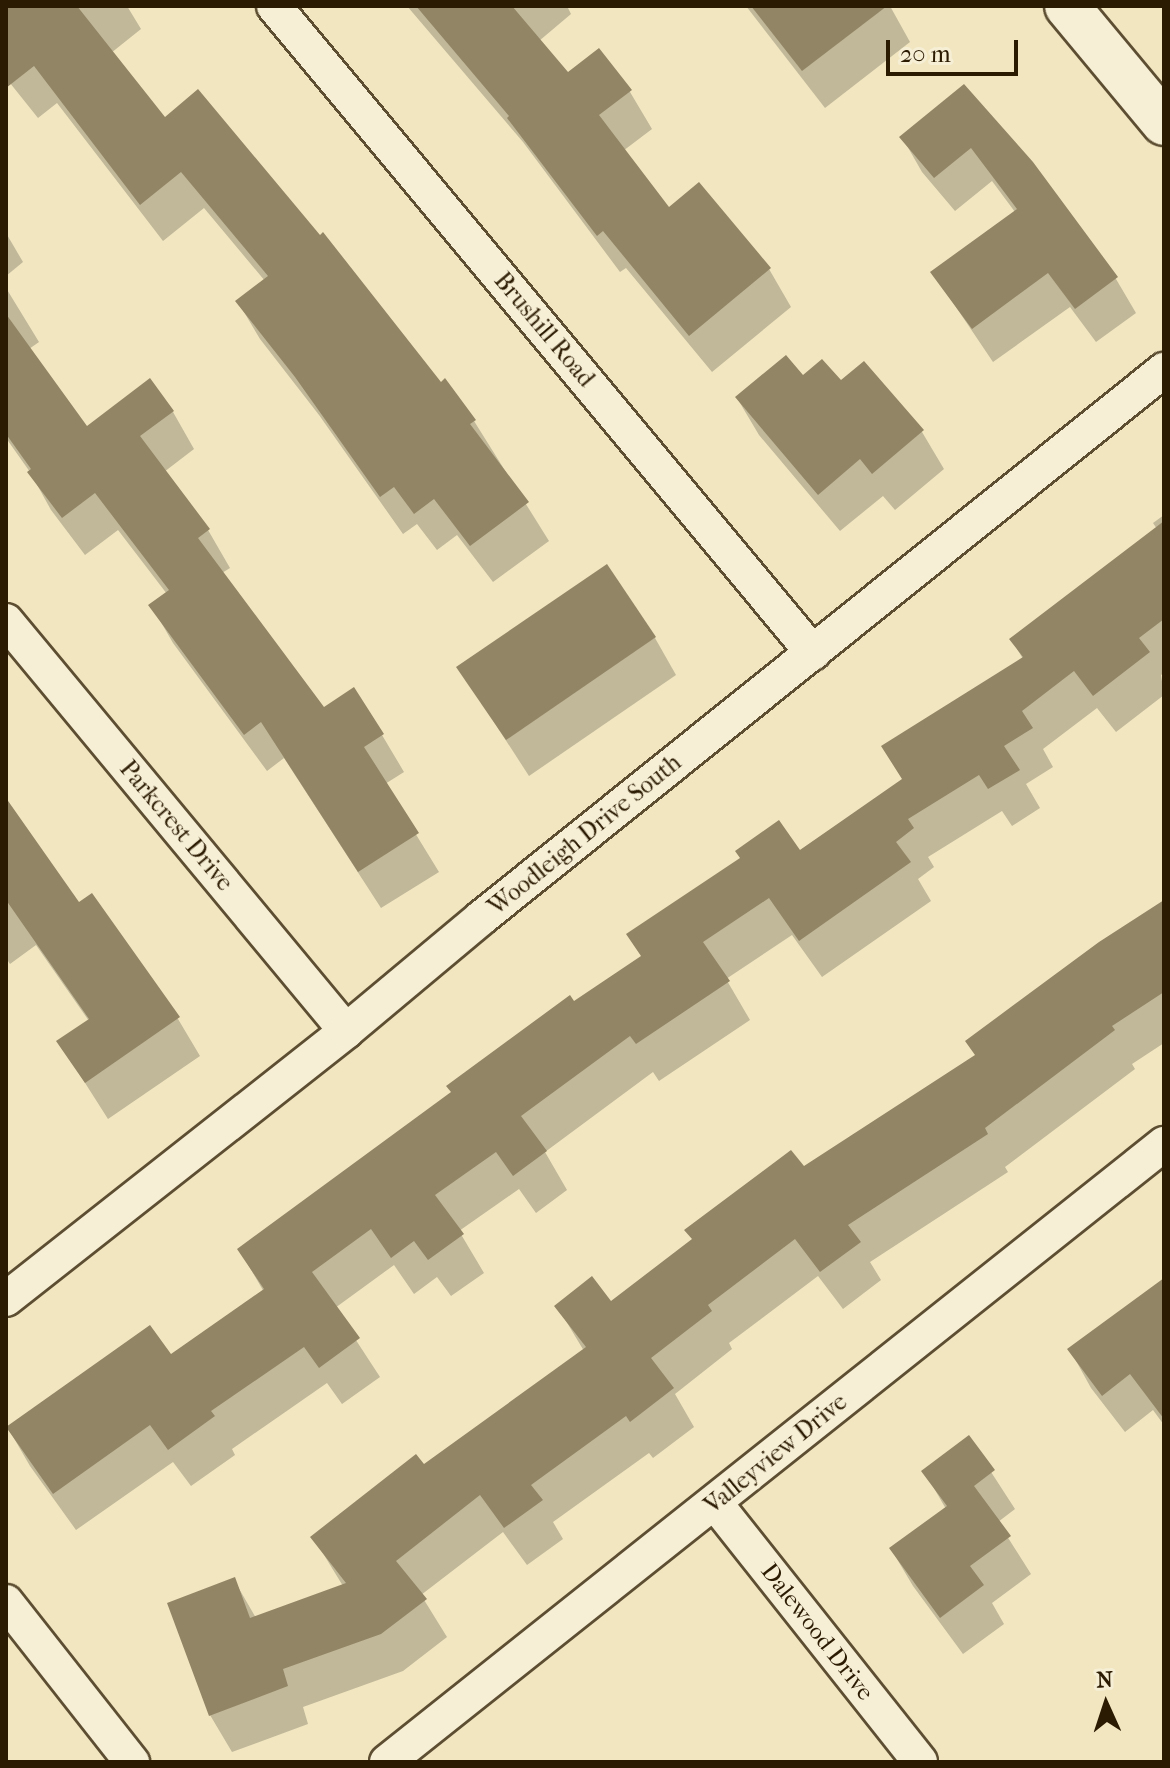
<!DOCTYPE html>
<html>
<head>
<meta charset="utf-8">
<style>
	body { margin:0 }
	#map { position:relative; width:1170px; height:1768px; overflow:hidden; background:#f1e6c0; font-family:"IM FELL French Canon",serif }
	div>[style] { position:absolute }
	.shadow>* { inset:0; background:#0003 }
	.building>* { inset:0; background:#928565 }
	.roads { filter:drop-shadow(2px 0 #5d4e32) drop-shadow(-2px 0 #5d4e32) drop-shadow(0 2px #5d4e32) drop-shadow(0 -2px #5d4e32) }
	.minor>* { height:34px; margin:-17px; padding:0 17px; transform-origin:17px; border-radius:17px; background:#f6efd6 }
	.tertiary>* { height:44px; margin:-22px; padding:0 22px; transform-origin:22px; border-radius:22px; background:#f6efd6 }
	span { translate:-50% -50%; white-space:nowrap; text-align:center; line-height:1.15; -webkit-text-stroke:7px #f6efd6; paint-order:stroke }
	.street-label { font-size:24px; color:#2c1b03 }
	.frame { position:absolute; inset:0; border:8px solid #2c1b03; pointer-events:none }
	.north { position:absolute; left:1066px; top:1664px; width:80px; height:80px; -webkit-text-stroke:6px #f6efd6; paint-order:stroke; rotate:357deg; font-size:22px; font-weight:700; line-height:32px; text-align:center; color:#2c1b03 }
	.north::after { content:''; display:block; margin:auto; width:28px; height:36px; background:#2c1b03; clip-path:polygon(50% 0,100% 100%,50% 72%,0 100%) }
	.scale { position:absolute; left:886px; top:40px; width:132px; height:36px; box-sizing:border-box; border:4px solid #2c1b03; border-top:0; padding-left:10px; font-size:24px; line-height:28px; white-space:nowrap; color:#2c1b03; -webkit-text-stroke:6px #f6efd6; paint-order:stroke }
</style>
</head>
<body>
<div id="map">
	<div class="shadow">
		<i style="clip-path:polygon(6px 6px,127px 6px,141px 29px,111px 53px,164px 120px,474px 421px,549px 541px,493px 582px,457px 535px,437px 550px,417px 524px,403px 534px,319px 415px,260px 339px,238px 302px,265px 281px,204px 208px,163px 241px,57px 103px,38px 118px,6px 78px)"></i>
		<i style="clip-path:polygon(407px 6px,567px 6px,571px 14px,539px 41px,567px 75px,599px 51px,630px 92px,652px 129px,623px 151px,668px 210px,769px 269px,791px 307px,712px 372px,626px 268px,620px 272px,523px 142px)"></i>
		<i style="clip-path:polygon(746px 6px,890px 6px,910px 42px,825px 108px)"></i>
		<i style="clip-path:polygon(964px 87px,1031px 163px,1116px 279px,1136px 313px,1096px 342px,1070px 307px,993px 362px,933px 273px,1015px 212px,992px 181px,955px 211px,922px 172px,902px 137px)"></i>
		<i style="clip-path:polygon(6px 233px,23px 262px,6px 276px)"></i>
		<i style="clip-path:polygon(6px 288px,39px 342px,29px 349px,87px 429px,173px 412px,194px 449px,164px 472px,208px 530px,230px 568px,222px 573px,323px 709px,382px 735px,404px 772px,385px 784px,439px 872px,381px 908px,284px 758px,267px 771px,173px 643px,151px 605px,167px 594px,118px 530px,85px 555px,51px 510px,30px 472px,6px 438px)"></i>
		<i style="clip-path:polygon(840px 383px,922px 432px,944px 469px,895px 510px,883px 496px,840px 531px,759px 435px,737px 398px)"></i>
		<i style="clip-path:polygon(1164px 515px,1164px 673px,1161px 675px,1164px 695px,1116px 732px,1097px 708px,1043px 749px,1053px 767px,1026px 784px,1040px 808px,1012px 826px,1002px 811px,928px 857px,934px 867px,918px 879px,931px 901px,822px 977px,792px 935px,726px 979px,750px 1020px,659px 1081px,653px 1072px,545px 1152px,567px 1190px,536px 1213px,519px 1189px,459px 1231px,484px 1273px,451px 1296px,437px 1277px,414px 1294px,394px 1265px,335px 1308px,380px 1377px,342px 1404px,327px 1383px,232px 1449px,235px 1455px,191px 1486px,173px 1462px,76px 1530px,30px 1466px,8px 1428px,170px 1357px,264px 1292px,239px 1249px,574px 1004px,903px 780px,883px 747px,1023px 659px,1012px 640px,1157px 529px,1153px 523px)"></i>
		<i style="clip-path:polygon(655px 638px,676px 675px,529px 776px,459px 668px)"></i>
		<i style="clip-path:polygon(6px 801px,79px 905px,92px 896px,178px 1019px,200px 1056px,108px 1119px,59px 1042px,89px 1021px,36px 945px,10px 964px,6px 958px)"></i>
		<i style="clip-path:polygon(1164px 902px,1164px 1043px,1132px 1064px,1135px 1069px,1005px 1167px,1008px 1172px,870px 1262px,881px 1280px,843px 1309px,818px 1276px,729px 1343px,732px 1349px,675px 1394px,694px 1427px,653px 1458px,649px 1453px,553px 1522px,563px 1539px,527px 1565px,503px 1532px,421px 1595px,447px 1637px,403px 1671px,303px 1707px,308px 1724px,232px 1752px,210px 1715px,234px 1580px,256px 1618px,343px 1586px,313px 1537px,424px 1467px,584px 1351px,557px 1306px,611px 1303px,803px 1169px,976px 1057px)"></i>
		<i style="clip-path:polygon(1164px 1280px,1164px 1425px,1153px 1410px,1125px 1432px,1091px 1388px,1070px 1350px)"></i>
		<i style="clip-path:polygon(969px 1438px,1015px 1509px,998px 1522px,1031px 1574px,992px 1603px,1004px 1624px,963px 1654px,913px 1586px,891px 1549px,946px 1509px,924px 1471px)"></i>
	</div>
	<div class="building">
		<i style="clip-path:polygon(6px 6px,77px 6px,165px 117px,198px 89px,320px 235px,323px 232px,441px 382px,445px 378px,476px 420px,470px 424px,529px 502px,470px 546px,434px 499px,414px 514px,394px 487px,380px 497px,295px 377px,235px 301px,268px 276px,181px 172px,140px 205px,34px 66px,6px 88px)"></i>
		<i style="clip-path:polygon(416px 6px,512px 6px,568px 72px,599px 48px,632px 90px,599px 115px,669px 207px,699px 182px,771px 268px,689px 336px,603px 231px,597px 236px,507px 118px,509px 116px)"></i>
		<i style="clip-path:polygon(751px 6px,887px 6px,802px 71px)"></i>
		<i style="clip-path:polygon(964px 84px,1033px 162px,1118px 277px,1075px 309px,1048px 273px,972px 329px,930px 272px,1017px 209px,971px 148px,934px 178px,899px 137px)"></i>
		<i style="clip-path:polygon(6px 314px,87px 426px,150px 378px,174px 411px,140px 436px,210px 529px,198px 538px,324px 707px,354px 687px,384px 734px,364px 747px,419px 833px,358px 872px,261px 722px,244px 735px,148px 605px,169px 590px,95px 493px,62px 518px,27px 472px,31px 469px,6px 434px)"></i>
		<i style="clip-path:polygon(786px 355px,803px 375px,822px 359px,841px 380px,864px 361px,924px 430px,872px 474px,860px 459px,818px 495px,735px 397px)"></i>
		<i style="clip-path:polygon(1164px 521px,1164px 619px,1139px 638px,1150px 652px,1093px 696px,1074px 671px,1022px 711px,1033px 728px,1004px 746px,1020px 770px,988px 789px,979px 775px,908px 819px,914px 828px,896px 842px,911px 862px,799px 941px,769px 898px,703px 942px,730px 981px,636px 1044px,630px 1036px,521px 1116px,547px 1151px,513px 1176px,496px 1152px,435px 1195px,464px 1234px,428px 1260px,414px 1241px,391px 1258px,371px 1229px,312px 1272px,360px 1338px,319px 1368px,304px 1347px,211px 1411px,215px 1416px,168px 1450px,150px 1425px,53px 1494px,6px 1427px,150px 1325px,171px 1354px,264px 1289px,237px 1249px,451px 1092px,446px 1086px,570px 995px,574px 1001px,641px 956px,626px 934px,740px 858px,735px 851px,779px 820px,800px 850px,902px 779px,881px 746px,1023px 657px,1009px 639px)"></i>
		<i style="clip-path:polygon(607px 564px,656px 637px,506px 740px,456px 667px)"></i>
		<i style="clip-path:polygon(6px 798px,79px 902px,92px 893px,180px 1017px,85px 1083px,56px 1041px,89px 1019px,6px 900px)"></i>
		<i style="clip-path:polygon(1164px 900px,1164px 992px,1112px 1026px,1115px 1030px,985px 1128px,988px 1134px,848px 1225px,861px 1242px,820px 1272px,795px 1239px,708px 1305px,712px 1311px,651px 1358px,674px 1388px,630px 1422px,626px 1416px,531px 1485px,543px 1500px,504px 1528px,480px 1495px,396px 1561px,427px 1599px,381px 1634px,283px 1669px,288px 1686px,209px 1716px,167px 1603px,235px 1577px,250px 1618px,346px 1583px,310px 1537px,416px 1454px,424px 1464px,586px 1347px,554px 1306px,592px 1276px,611px 1301px,692px 1239px,684px 1230px,791px 1150px,804px 1166px,975px 1055px,965px 1041px,1099px 942px)"></i>
		<i style="clip-path:polygon(1164px 1278px,1164px 1419px,1130px 1374px,1102px 1396px,1067px 1349px)"></i>
		<i style="clip-path:polygon(969px 1435px,995px 1470px,974px 1486px,1011px 1536px,970px 1566px,984px 1585px,940px 1618px,889px 1548px,947px 1506px,921px 1471px)"></i>
	</div>
	<div class="roads">
		<div class="minor">
			<i style="left:274px;top:6px;width:842px;rotate:50.2deg"></i>
			<i style="left:6px;top:621px;width:533px;rotate:50.33deg"></i>
			<i style="left:6px;top:1299px;width:433px;rotate:-38.2deg"></i>
			<i style="left:346px;top:1031px;width:176px;rotate:-39.9deg"></i>
			<i style="left:481px;top:918px;width:876px;rotate:-38.74deg"></i>
			<i style="left:715px;top:1503px;width:330px;rotate:51.6deg"></i>
			<i style="left:6px;top:1602px;width:204px;rotate:51.8deg"></i>
			<i style="left:387px;top:1762px;width:993px;rotate:-38.5deg"></i>
		</div>
		<div class="tertiary">
			<i style="left:1067px;top:6px;width:152px;rotate:50.3deg"></i>
		</div>
	</div>
	<div class="street-label">
		<span style="left:544px;top:330px;rotate:50deg">Brushill Road</span>
		<span style="left:176px;top:826px;rotate:50deg">Parkcrest Drive</span>
		<span style="left:585px;top:835px;rotate:-39deg">Woodleigh Drive South</span>
		<span style="left:776px;top:1454px;rotate:-39deg">Valleyview Drive</span>
		<span style="left:817px;top:1632px;rotate:52deg">Dalewood Drive</span>
	</div>
	<div class="frame"></div>
	<div class="north">N</div>
	<div class="scale">20 m</div>
</div>
</body>
</html>
